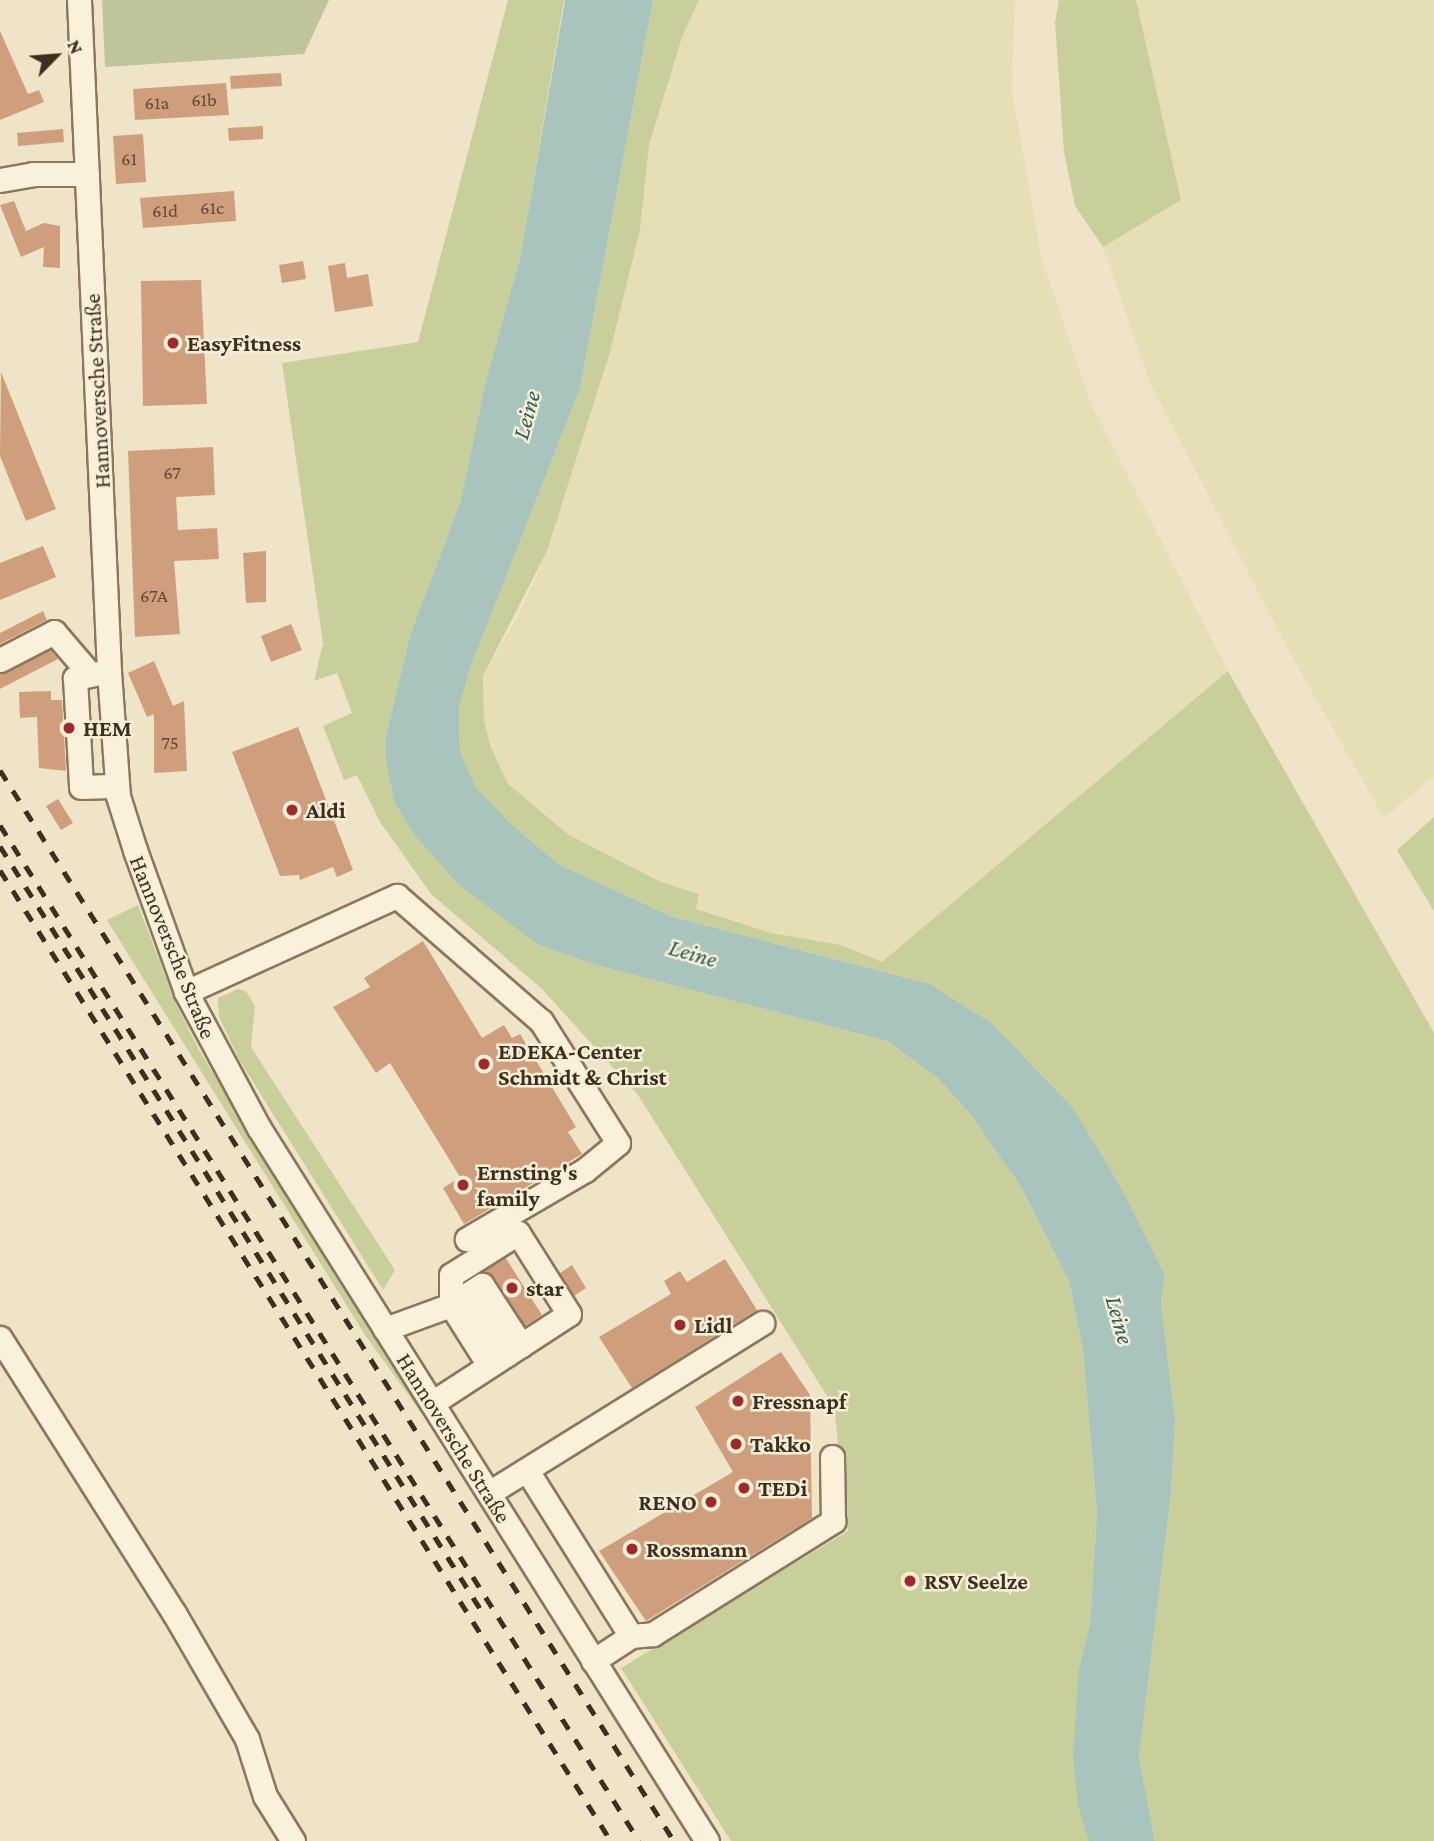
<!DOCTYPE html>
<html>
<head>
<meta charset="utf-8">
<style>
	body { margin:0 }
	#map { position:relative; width:1434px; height:1841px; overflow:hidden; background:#f0e4c8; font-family:"Crimson Pro",serif }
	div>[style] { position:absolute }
	.farmland>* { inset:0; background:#e6deb5 }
	.green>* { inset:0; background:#c9cf9b }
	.cemetery>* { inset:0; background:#bfc49a }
	.water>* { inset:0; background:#a9c4bc }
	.building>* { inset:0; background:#cf9f7d }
	.roads { filter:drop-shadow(2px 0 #8d765c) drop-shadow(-2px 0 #8d765c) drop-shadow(0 2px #8d765c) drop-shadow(0 -2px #8d765c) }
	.minor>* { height:23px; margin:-11.5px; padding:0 11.5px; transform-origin:11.5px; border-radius:11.5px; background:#faf1dc }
	.rail>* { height:5px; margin-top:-2.5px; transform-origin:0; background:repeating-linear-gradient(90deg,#3d2e20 0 12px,transparent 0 24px) }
	.dots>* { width:19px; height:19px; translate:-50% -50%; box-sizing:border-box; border:4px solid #f7eed8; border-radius:50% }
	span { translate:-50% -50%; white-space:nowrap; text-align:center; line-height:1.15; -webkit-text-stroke:5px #f7eed8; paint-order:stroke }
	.number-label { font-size:19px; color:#624a37 }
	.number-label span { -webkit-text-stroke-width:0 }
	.poi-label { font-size:23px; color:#3d2e20; font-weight:700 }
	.left { translate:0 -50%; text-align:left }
	.right { translate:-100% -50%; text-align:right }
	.street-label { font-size:23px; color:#3d2e20 }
	.water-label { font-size:24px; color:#2f5d5a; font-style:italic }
	.north { position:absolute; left:21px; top:21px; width:70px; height:70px; -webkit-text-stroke:5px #f7eed8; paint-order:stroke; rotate:65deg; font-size:19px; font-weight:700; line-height:28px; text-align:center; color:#3d2e20 }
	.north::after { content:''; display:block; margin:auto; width:24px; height:32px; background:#3d2e20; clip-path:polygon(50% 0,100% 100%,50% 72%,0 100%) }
</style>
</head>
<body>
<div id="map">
	<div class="farmland">
		<i style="clip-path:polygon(699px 0,1015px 0,1012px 90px,1042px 260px,1091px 404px,1228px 671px,882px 962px,841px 945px,771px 933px,696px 909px,699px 894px,661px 882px,569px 835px,508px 784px,491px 748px,484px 720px,483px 676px,521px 610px,547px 551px,610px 352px,640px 230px,649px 145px,682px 37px)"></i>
		<i style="clip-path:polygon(1136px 0,1434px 0,1434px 776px,1384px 818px,1292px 657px,1150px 383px,1103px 247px,1181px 200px)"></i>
	</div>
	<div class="green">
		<i style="clip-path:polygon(508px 0,564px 0,520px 258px,486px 380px,460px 503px,410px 635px,386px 736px,395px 804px,413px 833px,537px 944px,592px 964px,887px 1041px,937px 1077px,972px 1116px,1021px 1187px,1069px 1281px,1083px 1350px,1097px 1513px,1090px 1623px,1079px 1668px,1091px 1841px,731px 1841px,621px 1668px,848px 1531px,834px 1407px,638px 1095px,542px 989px,431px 894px,380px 822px,357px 775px,344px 780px,323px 726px,352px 713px,337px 673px,314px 681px,323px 643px,282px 363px,418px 342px)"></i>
		<i style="clip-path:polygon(653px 0,699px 0,682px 37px,649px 145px,640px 230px,610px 352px,547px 551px,483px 676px,484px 720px,491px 748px,508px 784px,569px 835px,661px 882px,699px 894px,696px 909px,771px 933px,841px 945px,882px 962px,1228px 671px,1434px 1033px,1434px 1841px,1155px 1841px,1139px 1757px,1171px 1495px,1175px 1420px,1161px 1300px,1165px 1275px,1122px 1189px,1072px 1107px,992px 1023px,930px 984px,673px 917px,560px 865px,511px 824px,476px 787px,460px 752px,459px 708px,470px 668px,580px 389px)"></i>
		<i style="clip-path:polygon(1059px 0,1136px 0,1181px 200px,1103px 247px,1075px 206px,1064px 152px,1055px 22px)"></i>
		<i style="clip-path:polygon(1434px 817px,1434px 911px,1397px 850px)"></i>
		<i style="clip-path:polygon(138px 905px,176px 1004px,199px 1050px,461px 1468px,365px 1335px,107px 920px)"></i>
		<i style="clip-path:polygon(238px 989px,246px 991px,255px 1006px,251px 1047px,395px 1270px,383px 1290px,240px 1061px,219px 1017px,218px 998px)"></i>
	</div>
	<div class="cemetery">
		<i style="clip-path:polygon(102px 0,329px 0,304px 54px,105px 67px)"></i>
	</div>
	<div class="water">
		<i style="clip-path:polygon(565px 0,653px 0,580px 389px,470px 668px,459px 708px,460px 752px,476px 787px,511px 824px,560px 865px,673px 917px,930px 984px,992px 1023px,1073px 1108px,1122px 1189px,1165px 1275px,1161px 1300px,1175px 1420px,1171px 1495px,1139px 1757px,1155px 1841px,1089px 1841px,1078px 1806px,1073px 1756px,1079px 1668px,1090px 1623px,1097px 1513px,1083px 1350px,1069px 1281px,1021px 1187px,972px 1116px,937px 1077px,887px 1041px,592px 964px,537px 944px,457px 883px,413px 833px,395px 804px,386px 760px,386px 736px,410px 635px,460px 503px,486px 380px,520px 258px)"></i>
	</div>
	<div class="building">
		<i style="clip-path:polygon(0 31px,28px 94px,39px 90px,44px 102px,0 120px)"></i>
		<i style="clip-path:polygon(281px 73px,282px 86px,231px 89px,230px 76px)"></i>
		<i style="clip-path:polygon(226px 83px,229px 115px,135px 120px,133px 89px)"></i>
		<i style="clip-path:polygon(263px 126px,263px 139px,229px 141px,228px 128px)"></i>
		<i style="clip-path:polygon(63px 129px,64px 142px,18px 146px,17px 133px)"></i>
		<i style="clip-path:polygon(143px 134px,146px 182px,116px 184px,113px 136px)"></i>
		<i style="clip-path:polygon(234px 191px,236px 221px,143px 228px,140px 198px)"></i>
		<i style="clip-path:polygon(14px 201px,26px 231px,44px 223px,60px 226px,60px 268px,43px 267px,44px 247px,21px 257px,0 205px)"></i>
		<i style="clip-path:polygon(303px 261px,306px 279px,282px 283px,279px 265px)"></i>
		<i style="clip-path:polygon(345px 263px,347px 278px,368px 274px,373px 306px,335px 312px,328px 266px)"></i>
		<i style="clip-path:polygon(201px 280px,207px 404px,143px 406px,141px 281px)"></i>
		<i style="clip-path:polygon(1px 372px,56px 509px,26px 521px,0 456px)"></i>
		<i style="clip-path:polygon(213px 447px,215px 495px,176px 497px,178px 530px,217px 528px,219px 559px,174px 561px,180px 634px,135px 637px,128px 451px)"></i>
		<i style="clip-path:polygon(43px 546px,56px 577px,0 600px,0 563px)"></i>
		<i style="clip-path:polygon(266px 551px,266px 602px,246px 603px,243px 553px)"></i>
		<i style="clip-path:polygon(43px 611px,47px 620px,0 644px,0 633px)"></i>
		<i style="clip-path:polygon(291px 624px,302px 650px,271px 662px,261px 636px)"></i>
		<i style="clip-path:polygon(51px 650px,58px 659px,0 689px,0 674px)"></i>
		<i style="clip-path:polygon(154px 661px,173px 706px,184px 701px,187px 771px,154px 773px,154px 714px,147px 717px,128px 673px)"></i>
		<i style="clip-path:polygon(51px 691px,51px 700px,62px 700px,66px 771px,39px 768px,37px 717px,20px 718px,19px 692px)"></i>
		<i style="clip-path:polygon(298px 727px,353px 870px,337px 877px,333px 867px,300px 880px,299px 875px,280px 876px,232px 752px)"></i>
		<i style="clip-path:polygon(58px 799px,73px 823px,61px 830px,46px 806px)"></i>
		<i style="clip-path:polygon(423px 941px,482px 1038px,504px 1025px,512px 1038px,520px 1034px,576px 1127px,568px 1132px,582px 1154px,464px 1224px,443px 1188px,460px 1177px,390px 1063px,376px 1073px,333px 1007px,370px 987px,364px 978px)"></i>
		<i style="clip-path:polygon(505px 1257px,542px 1315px,525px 1326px,494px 1277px,483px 1271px)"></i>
		<i style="clip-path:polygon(725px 1259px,757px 1310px,632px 1388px,599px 1337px,671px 1294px,664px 1281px,680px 1271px,687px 1282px)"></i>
		<i style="clip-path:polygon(572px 1265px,586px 1288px,574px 1296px,560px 1273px)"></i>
		<i style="clip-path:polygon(781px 1352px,810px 1395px,812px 1518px,646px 1621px,599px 1551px,733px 1472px,695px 1407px)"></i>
	</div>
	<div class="roads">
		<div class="minor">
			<i style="left:79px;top:0;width:672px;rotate:87.44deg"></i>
			<i style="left:109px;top:671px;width:125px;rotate:85.9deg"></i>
			<i style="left:118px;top:796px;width:57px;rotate:72.5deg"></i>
			<i style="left:135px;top:850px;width:151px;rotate:70.2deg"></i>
			<i style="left:186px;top:992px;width:154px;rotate:61.8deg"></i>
			<i style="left:259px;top:1128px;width:842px;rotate:57.86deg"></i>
			<i style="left:0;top:180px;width:34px;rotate:-10deg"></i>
			<i style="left:33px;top:174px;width:54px"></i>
			<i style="left:0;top:660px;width:61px;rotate:-27.4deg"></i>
			<i style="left:54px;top:632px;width:55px;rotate:49.4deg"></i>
			<i style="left:109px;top:671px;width:35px;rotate:168deg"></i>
			<i style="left:75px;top:678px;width:109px;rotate:86.8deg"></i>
			<i style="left:81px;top:787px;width:36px;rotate:-2deg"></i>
			<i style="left:186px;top:992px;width:232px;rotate:-24.5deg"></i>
			<i style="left:397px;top:896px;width:191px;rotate:41deg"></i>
			<i style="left:541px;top:1021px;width:144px;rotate:57.7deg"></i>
			<i style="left:618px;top:1143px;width:43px;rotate:140.7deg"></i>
			<i style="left:585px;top:1170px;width:137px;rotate:149.7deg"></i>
			<i style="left:468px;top:1294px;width:72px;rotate:57deg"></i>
			<i style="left:385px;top:1329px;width:70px;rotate:-20deg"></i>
			<i style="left:451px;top:1305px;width:37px;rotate:-33deg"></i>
			<i style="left:482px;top:1285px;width:72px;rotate:57deg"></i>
			<i style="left:0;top:1338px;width:325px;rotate:57.7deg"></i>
			<i style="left:174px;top:1613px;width:146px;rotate:59.9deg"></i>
			<i style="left:247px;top:1739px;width:60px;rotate:72.5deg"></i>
			<i style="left:265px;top:1796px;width:53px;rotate:58.1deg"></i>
			<i style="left:432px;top:1403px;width:163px;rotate:-33deg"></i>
			<i style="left:569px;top:1314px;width:96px;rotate:-122.2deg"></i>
			<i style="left:518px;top:1233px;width:79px;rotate:147.9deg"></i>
			<i style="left:451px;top:1275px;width:30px;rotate:90deg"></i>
			<i style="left:451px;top:1305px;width:71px;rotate:57.7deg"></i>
			<i style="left:528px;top:1472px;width:194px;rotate:57.9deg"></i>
			<i style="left:489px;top:1493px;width:322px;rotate:-31.9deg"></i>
			<i style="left:593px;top:1661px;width:45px;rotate:-33.3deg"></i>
			<i style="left:631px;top:1636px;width:22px;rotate:-5deg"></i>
			<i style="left:653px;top:1634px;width:213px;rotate:-32.1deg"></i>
			<i style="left:833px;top:1521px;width:64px;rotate:-90.9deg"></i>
		</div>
	</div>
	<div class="rail">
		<i style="left:0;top:770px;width:1265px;rotate:57.82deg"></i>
		<i style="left:0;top:825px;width:1200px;rotate:57.83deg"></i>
		<i style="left:0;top:846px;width:903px;rotate:57.81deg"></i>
		<i style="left:0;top:870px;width:1147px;rotate:57.82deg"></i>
	</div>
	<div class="dots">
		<i style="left:173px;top:343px;background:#9e2a2b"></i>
		<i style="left:69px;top:728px;background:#9e2a2b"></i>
		<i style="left:292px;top:810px;background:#9e2a2b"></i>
		<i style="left:484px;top:1064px;background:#9e2a2b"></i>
		<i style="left:463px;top:1185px;background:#9e2a2b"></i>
		<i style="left:512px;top:1288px;background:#9e2a2b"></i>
		<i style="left:680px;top:1325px;background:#9e2a2b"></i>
		<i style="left:738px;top:1401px;background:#9e2a2b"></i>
		<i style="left:736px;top:1444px;background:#9e2a2b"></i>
		<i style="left:744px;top:1488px;background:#9e2a2b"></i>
		<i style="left:711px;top:1502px;background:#9e2a2b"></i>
		<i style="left:632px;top:1549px;background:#9e2a2b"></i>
		<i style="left:910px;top:1581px;background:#9e2a2b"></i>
	</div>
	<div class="number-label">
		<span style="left:204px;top:100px">61b</span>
		<span style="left:157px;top:103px">61a</span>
		<span style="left:129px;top:159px">61</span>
		<span style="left:212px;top:208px">61c</span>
		<span style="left:165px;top:211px">61d</span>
		<span style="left:172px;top:473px">67</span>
		<span style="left:154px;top:596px">67A</span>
		<span style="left:170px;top:743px">75</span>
	</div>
	<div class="poi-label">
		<span class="left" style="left:187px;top:343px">EasyFitness</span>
		<span class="left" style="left:83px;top:728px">HEM</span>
		<span class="left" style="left:306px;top:810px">Aldi</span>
		<span class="left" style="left:498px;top:1064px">EDEKA-Center<br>Schmidt &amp; Christ</span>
		<span class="left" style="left:477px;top:1185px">Ernsting's<br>family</span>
		<span class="left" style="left:526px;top:1288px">star</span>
		<span class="left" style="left:694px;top:1325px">Lidl</span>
		<span class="left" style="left:752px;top:1401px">Fressnapf</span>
		<span class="left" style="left:750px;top:1444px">Takko</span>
		<span class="left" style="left:758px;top:1488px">TEDi</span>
		<span class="right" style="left:697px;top:1502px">RENO</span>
		<span class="left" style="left:646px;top:1549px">Rossmann</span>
		<span class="left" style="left:924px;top:1581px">RSV Seelze</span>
	</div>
	<div class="street-label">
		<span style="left:97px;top:391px;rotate:-93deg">Hannoversche Straße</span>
		<span style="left:173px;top:947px;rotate:68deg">Hannoversche Straße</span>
		<span style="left:454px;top:1438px;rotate:58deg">Hannoversche Straße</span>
	</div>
	<div class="water-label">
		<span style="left:526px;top:415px;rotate:-75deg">Leine</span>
		<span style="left:693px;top:953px;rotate:16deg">Leine</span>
		<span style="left:1120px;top:1320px;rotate:74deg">Leine</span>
	</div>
	<div class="north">N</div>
</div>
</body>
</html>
